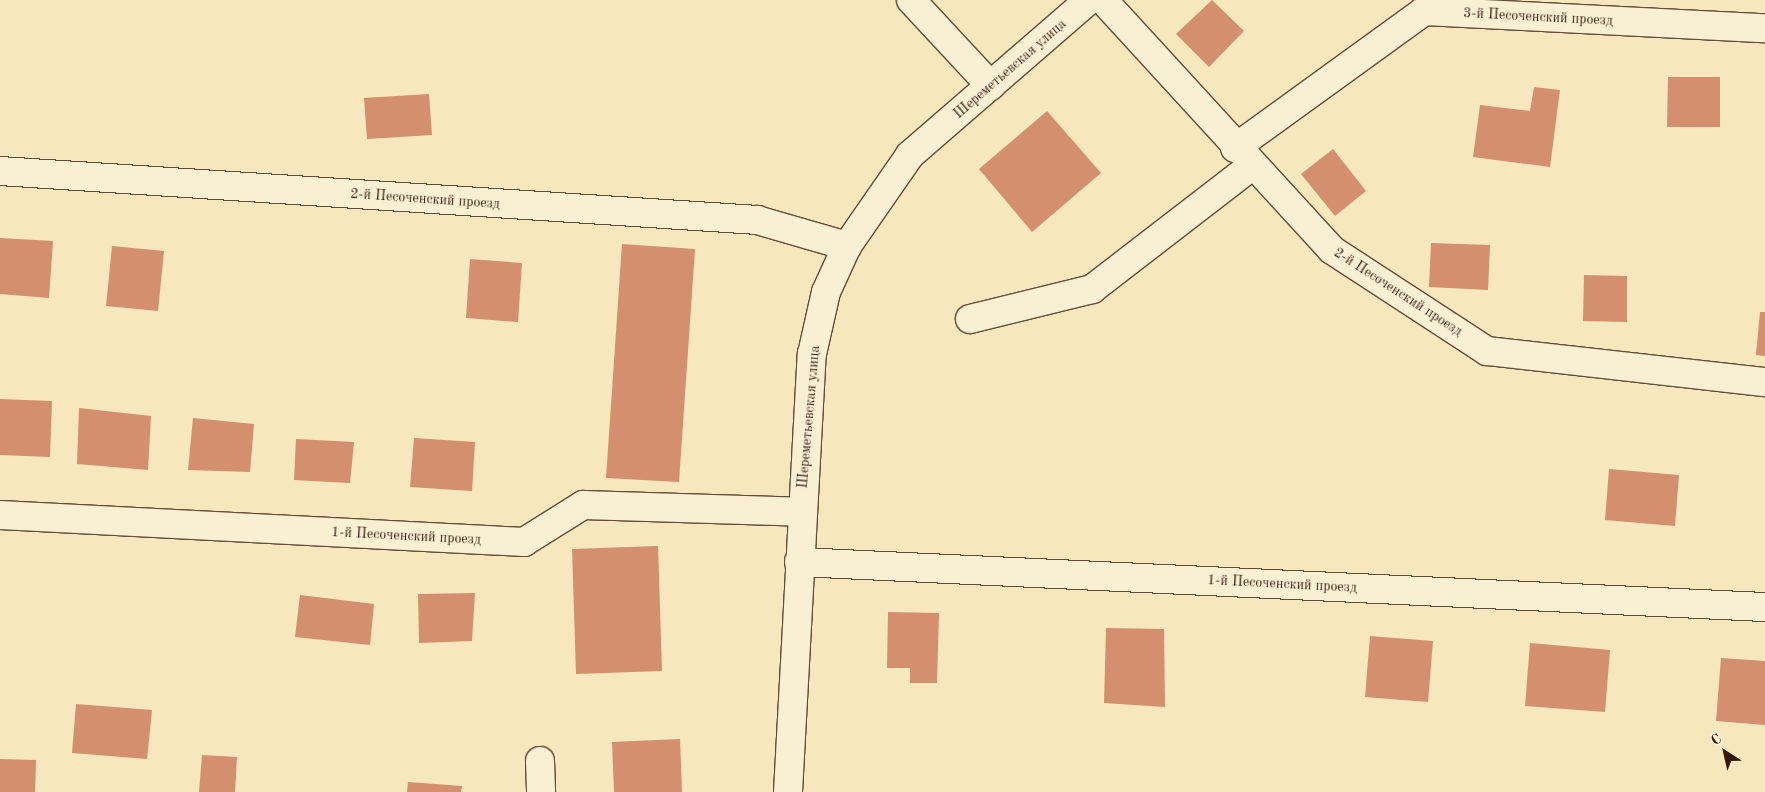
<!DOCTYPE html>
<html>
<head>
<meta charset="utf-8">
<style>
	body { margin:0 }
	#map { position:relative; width:1765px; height:792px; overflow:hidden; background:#f6e7bc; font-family:"Old Standard TT",serif }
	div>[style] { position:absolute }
	.building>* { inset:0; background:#d38f6f }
	.roads { filter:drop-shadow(1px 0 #644c3a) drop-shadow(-1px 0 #644c3a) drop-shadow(0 1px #644c3a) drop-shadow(0 -1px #644c3a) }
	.minor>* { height:28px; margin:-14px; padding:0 14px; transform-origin:14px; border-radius:14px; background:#f9efd3 }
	span { translate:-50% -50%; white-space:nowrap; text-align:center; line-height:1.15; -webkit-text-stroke:4.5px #f9efd3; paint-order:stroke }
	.street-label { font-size:14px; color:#34190e }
	.north { position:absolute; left:1700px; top:727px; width:50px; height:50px; -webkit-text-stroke:4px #f9efd3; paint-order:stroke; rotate:325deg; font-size:14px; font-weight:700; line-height:20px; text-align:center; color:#34190e }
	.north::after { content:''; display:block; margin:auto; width:18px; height:22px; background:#34190e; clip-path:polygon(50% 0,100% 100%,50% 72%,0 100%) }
</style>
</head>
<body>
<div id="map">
	<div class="building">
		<i style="clip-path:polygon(1212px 0,1244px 31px,1209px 67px,1176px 34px)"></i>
		<i style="clip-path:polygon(1668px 77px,1720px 77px,1720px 127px,1667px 127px)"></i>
		<i style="clip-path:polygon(1534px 87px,1560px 90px,1550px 167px,1473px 157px,1480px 105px,1530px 111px)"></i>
		<i style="clip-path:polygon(429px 94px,432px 135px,367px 139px,364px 98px)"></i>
		<i style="clip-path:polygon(1047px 111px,1101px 173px,1032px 232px,979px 169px)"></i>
		<i style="clip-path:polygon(1333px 149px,1366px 191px,1335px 216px,1301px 174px)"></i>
		<i style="clip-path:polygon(0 238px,53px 241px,49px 298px,0 294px)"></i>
		<i style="clip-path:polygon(1431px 243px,1490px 245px,1488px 290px,1429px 287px)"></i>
		<i style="clip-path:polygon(622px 244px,695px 249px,679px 482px,606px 478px)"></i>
		<i style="clip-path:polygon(112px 246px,164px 251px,158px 311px,106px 306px)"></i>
		<i style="clip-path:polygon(470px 259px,522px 263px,518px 322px,466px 318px)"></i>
		<i style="clip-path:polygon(1584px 275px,1627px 276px,1627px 322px,1583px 321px)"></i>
		<i style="clip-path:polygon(1760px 312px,1765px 312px,1765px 356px,1756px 355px)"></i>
		<i style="clip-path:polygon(0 399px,52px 401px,50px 457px,0 455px)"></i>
		<i style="clip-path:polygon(79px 408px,151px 416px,148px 470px,77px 464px)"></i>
		<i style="clip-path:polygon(193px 418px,254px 424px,250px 472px,188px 470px)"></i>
		<i style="clip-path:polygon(414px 438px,475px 442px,472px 491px,410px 487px)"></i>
		<i style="clip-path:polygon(296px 439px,354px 442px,350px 483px,294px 480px)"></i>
		<i style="clip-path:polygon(1609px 469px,1679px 475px,1675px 526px,1605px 520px)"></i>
		<i style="clip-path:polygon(658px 546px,662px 671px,576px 674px,572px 549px)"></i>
		<i style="clip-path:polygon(475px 593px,472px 641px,419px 643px,418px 594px)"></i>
		<i style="clip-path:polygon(300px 595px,374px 604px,370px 645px,295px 637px)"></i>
		<i style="clip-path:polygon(888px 612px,939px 613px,937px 683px,910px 683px,910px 668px,887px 668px)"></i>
		<i style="clip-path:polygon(1106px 628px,1164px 629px,1165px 707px,1104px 703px)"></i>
		<i style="clip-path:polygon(1370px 636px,1433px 641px,1428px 702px,1365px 697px)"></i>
		<i style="clip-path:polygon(1530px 643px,1610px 650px,1605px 712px,1525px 706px)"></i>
		<i style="clip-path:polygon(1721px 658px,1765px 661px,1765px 725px,1716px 721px)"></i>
		<i style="clip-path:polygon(76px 704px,152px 710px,147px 759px,72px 753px)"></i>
		<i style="clip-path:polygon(680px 739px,682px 792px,614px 792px,612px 742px)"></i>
		<i style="clip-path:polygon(202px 755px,237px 757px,235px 792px,199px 792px)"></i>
		<i style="clip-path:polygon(0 759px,36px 760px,35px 792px,0 792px)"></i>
		<i style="clip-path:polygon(408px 782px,462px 786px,461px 792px,407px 792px)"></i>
	</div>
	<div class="roads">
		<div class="minor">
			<i style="left:911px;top:0;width:117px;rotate:47.1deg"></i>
			<i style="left:1103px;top:0;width:339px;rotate:47.5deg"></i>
			<i style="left:1332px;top:250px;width:185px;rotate:33.1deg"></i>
			<i style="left:1487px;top:351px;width:280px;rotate:6.4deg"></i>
			<i style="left:1235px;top:148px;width:233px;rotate:-35.9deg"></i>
			<i style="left:1424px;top:11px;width:341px;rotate:2.9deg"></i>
			<i style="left:0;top:171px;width:759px;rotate:3.7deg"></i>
			<i style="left:757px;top:220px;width:94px;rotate:16.1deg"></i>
			<i style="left:970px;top:319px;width:126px;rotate:-13.8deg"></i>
			<i style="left:1092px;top:289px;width:202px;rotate:-37.6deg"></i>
			<i style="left:0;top:515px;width:525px;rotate:2.95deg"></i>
			<i style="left:524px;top:542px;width:70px;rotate:-32.1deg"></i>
			<i style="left:583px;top:505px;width:218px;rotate:1.8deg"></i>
			<i style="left:799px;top:562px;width:967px;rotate:2.67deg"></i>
			<i style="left:540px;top:761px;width:31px;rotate:88deg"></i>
			<i style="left:788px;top:792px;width:439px;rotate:-86.9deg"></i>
			<i style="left:812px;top:354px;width:64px;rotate:-77.3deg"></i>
			<i style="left:826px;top:292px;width:51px;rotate:-65.5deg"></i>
			<i style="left:847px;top:246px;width:111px;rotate:-55.3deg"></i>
			<i style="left:910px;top:155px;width:237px;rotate:-40.9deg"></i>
		</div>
	</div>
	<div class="street-label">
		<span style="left:1538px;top:17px;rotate:3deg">3-й Песоченский проезд</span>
		<span style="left:1010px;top:69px;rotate:-41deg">Шереметьевская улица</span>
		<span style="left:425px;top:199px;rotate:4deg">2-й Песоченский проезд</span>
		<span style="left:1398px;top:292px;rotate:33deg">2-й Песоченский проезд</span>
		<span style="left:809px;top:417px;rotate:-85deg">Шереметьевская улица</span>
		<span style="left:406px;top:536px;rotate:3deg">1-й Песоченский проезд</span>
		<span style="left:1282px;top:584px;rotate:3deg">1-й Песоченский проезд</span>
	</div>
	<div class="north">С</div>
</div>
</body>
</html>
